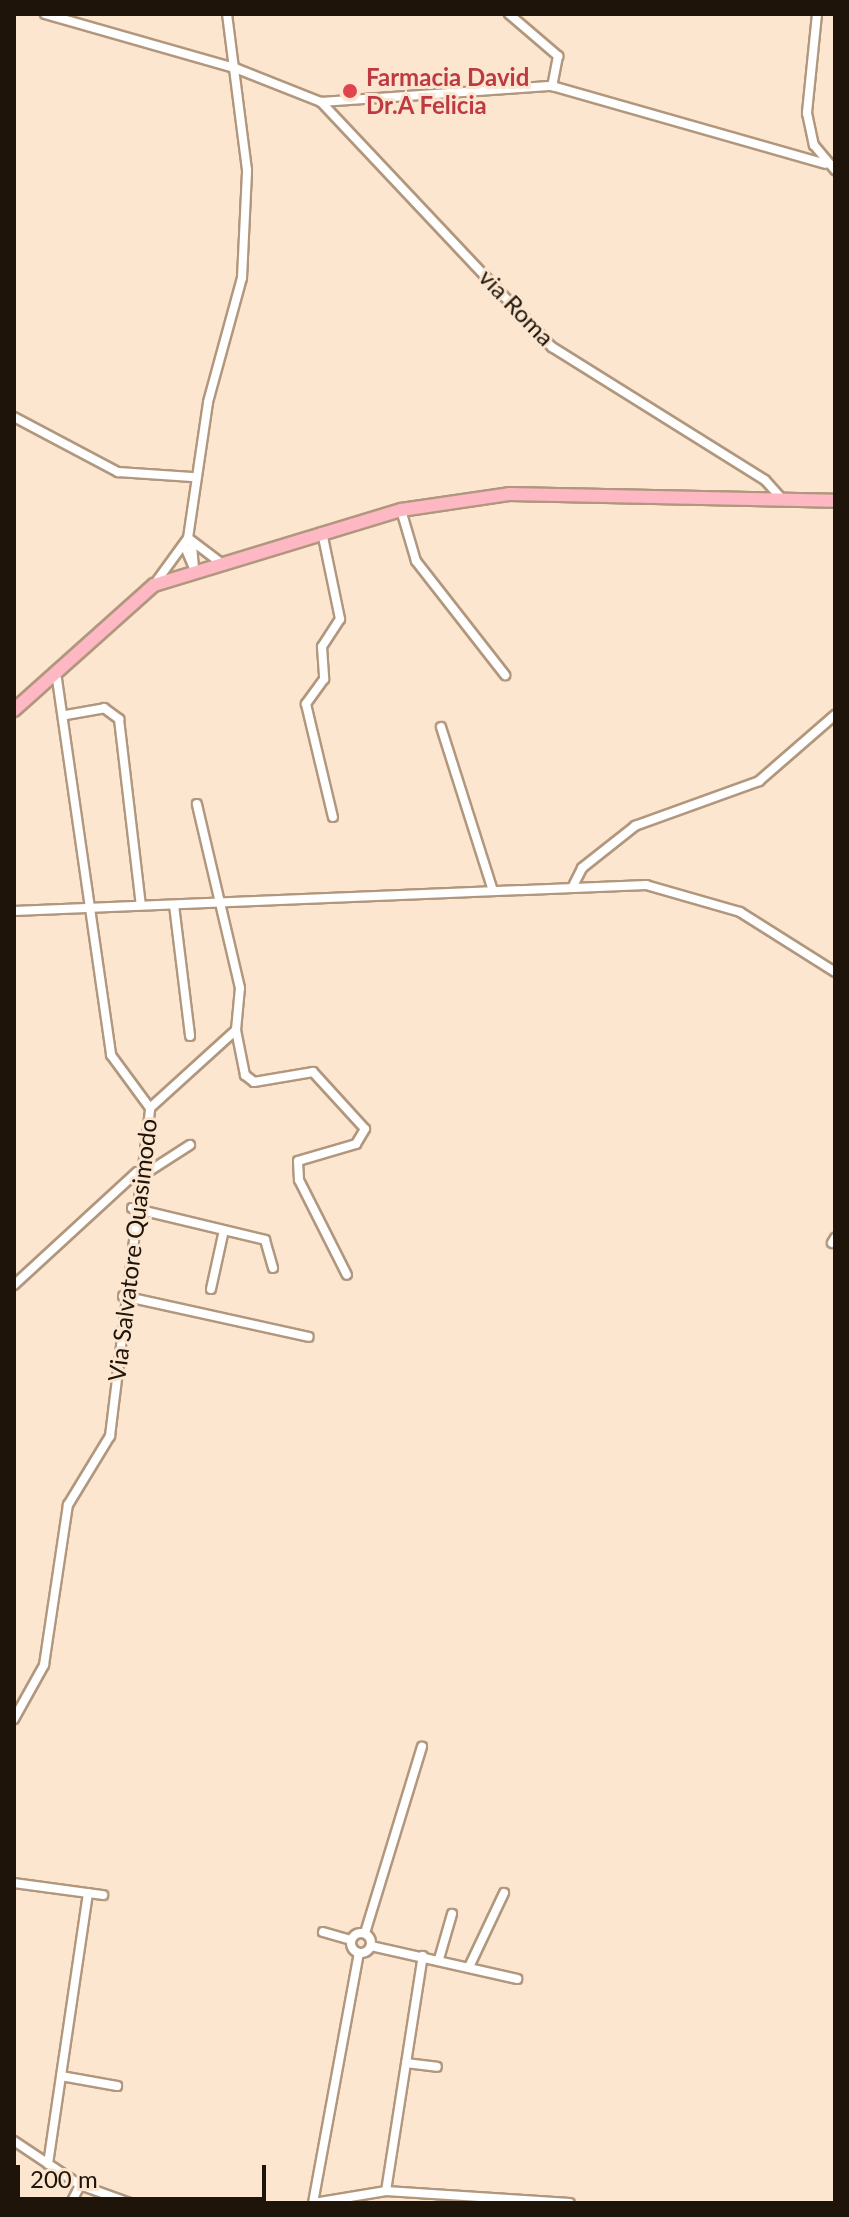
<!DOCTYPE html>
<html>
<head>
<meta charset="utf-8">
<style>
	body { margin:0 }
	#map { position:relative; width:849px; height:2217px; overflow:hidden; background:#fce6d0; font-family:Lato,sans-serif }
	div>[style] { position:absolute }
	.roads { filter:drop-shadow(2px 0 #b1977d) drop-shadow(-2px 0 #b1977d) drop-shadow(0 2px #b1977d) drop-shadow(0 -2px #b1977d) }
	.minor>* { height:8px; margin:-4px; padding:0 4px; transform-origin:4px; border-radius:4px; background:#fff }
	.minor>.ring { margin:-4px; padding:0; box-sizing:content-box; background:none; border:8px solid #fff; border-radius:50% }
	.primary>* { height:12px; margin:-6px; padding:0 6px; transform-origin:6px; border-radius:6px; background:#fdb8c4 }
	.dots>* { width:22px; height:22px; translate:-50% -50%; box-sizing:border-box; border:4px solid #fce6d0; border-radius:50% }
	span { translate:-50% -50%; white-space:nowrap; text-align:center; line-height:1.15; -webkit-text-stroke:6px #fce6d0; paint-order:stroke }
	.health-label { font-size:24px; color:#be3a42; font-weight:700 }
	.left { translate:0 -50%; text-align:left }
	.street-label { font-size:24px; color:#1e140a }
	.frame { position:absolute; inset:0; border:16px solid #1e140a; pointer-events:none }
	.scale { position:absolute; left:16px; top:2165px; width:250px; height:36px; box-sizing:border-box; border:4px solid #1e140a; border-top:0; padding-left:10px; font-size:24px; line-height:28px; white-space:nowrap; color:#1e140a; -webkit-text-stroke:6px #fce6d0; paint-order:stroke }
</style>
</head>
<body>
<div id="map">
	<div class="roads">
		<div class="minor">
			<i style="left:45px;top:14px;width:198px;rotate:15.9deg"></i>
			<i style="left:235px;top:68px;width:92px;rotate:21.6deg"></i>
			<i style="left:321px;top:102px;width:232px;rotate:-4deg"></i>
			<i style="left:552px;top:86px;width:284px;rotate:15.9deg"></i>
			<i style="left:509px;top:14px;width:65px;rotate:40.6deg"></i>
			<i style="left:558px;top:56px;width:31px;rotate:101deg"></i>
			<i style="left:817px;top:14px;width:100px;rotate:95.8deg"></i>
			<i style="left:807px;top:113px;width:33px;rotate:78deg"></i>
			<i style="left:814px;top:145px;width:33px;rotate:50deg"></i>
			<i style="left:321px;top:102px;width:337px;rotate:46.7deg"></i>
			<i style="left:552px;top:347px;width:251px;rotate:32deg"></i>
			<i style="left:765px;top:480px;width:27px;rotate:48deg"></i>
			<i style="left:14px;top:417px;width:118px;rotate:27.9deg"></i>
			<i style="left:118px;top:472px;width:74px;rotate:3.9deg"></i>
			<i style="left:401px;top:510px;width:53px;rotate:73.6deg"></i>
			<i style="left:416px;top:561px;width:145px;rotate:52deg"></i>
			<i style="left:322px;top:532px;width:89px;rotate:78.3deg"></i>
			<i style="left:340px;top:619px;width:33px;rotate:123deg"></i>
			<i style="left:322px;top:647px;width:32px;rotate:86deg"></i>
			<i style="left:324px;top:679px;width:31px;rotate:126deg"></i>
			<i style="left:306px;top:704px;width:116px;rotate:76.6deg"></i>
			<i style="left:188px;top:538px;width:137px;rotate:-81.6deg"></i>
			<i style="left:208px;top:402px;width:129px;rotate:-74.7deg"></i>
			<i style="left:242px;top:278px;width:108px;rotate:-87.3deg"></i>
			<i style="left:247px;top:170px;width:157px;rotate:-97.3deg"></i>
			<i style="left:185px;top:547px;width:23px;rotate:67deg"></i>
			<i style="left:194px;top:568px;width:22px;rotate:-95deg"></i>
			<i style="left:156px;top:582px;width:54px;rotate:-54deg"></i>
			<i style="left:188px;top:538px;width:39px;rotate:37deg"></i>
			<i style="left:57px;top:679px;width:380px;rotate:81.8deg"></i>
			<i style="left:111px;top:1055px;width:66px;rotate:53.7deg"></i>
			<i style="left:66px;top:715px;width:39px;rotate:-10deg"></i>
			<i style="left:104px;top:708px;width:19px;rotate:36deg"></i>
			<i style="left:119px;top:719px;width:187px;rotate:83.3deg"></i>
			<i style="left:441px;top:727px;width:169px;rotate:72.4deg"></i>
			<i style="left:573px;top:886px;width:20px;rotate:-63deg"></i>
			<i style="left:582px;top:868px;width:68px;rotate:-38.4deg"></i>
			<i style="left:635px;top:826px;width:132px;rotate:-19.9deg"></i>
			<i style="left:759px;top:781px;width:101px;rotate:-41deg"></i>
			<i style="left:174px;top:905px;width:132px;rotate:83deg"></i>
			<i style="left:14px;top:911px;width:633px;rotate:-2.36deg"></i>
			<i style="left:646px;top:885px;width:98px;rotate:16deg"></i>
			<i style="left:740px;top:912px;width:112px;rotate:32.3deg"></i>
			<i style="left:236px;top:1030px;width:46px;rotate:78.7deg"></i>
			<i style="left:245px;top:1075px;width:11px;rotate:38deg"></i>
			<i style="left:254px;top:1082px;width:60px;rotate:-9.6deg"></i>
			<i style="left:313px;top:1072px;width:77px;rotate:47.6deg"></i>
			<i style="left:365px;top:1129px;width:17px;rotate:121deg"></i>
			<i style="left:356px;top:1144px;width:60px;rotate:163.7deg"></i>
			<i style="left:298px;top:1161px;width:19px;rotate:87deg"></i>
			<i style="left:299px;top:1180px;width:106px;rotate:63.2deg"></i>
			<i style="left:137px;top:1179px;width:63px;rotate:-32.7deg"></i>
			<i style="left:132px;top:1208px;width:137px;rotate:13.5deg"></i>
			<i style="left:265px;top:1240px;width:29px;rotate:74deg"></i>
			<i style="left:832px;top:1243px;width:6px;rotate:-59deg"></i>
			<i style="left:14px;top:1285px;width:167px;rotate:-42.6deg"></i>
			<i style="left:211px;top:1289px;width:60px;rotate:-77.6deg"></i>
			<i style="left:123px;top:1296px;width:190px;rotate:12.4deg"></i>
			<i style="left:14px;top:1719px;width:62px;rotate:-60.9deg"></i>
			<i style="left:44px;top:1665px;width:162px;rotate:-81.5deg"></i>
			<i style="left:68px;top:1505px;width:81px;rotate:-58.7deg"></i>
			<i style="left:110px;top:1436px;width:330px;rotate:-83deg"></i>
			<i style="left:150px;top:1108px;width:116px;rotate:-42.2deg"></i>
			<i style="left:236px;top:1030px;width:42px;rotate:-84.6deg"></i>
			<i style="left:240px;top:988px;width:189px;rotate:-103.2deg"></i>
			<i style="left:14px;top:1883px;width:90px;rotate:7.7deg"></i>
			<i style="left:323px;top:1932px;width:29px;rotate:16deg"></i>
			<i style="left:365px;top:1933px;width:195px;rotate:-73deg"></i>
			<i class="ring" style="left:351px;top:1933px;width:12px;height:12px"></i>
			<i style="left:371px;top:1946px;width:150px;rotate:12.7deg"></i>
			<i style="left:439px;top:1959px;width:47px;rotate:-73.9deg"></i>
			<i style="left:469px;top:1967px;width:82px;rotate:-64.7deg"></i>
			<i style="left:406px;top:2063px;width:31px;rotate:7deg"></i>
			<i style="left:61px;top:2076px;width:57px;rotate:10.1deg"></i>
			<i style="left:14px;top:2141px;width:79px;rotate:33.7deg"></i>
			<i style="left:80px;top:2185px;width:53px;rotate:19.8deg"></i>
			<i style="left:48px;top:2164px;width:274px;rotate:-81.6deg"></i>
			<i style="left:386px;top:2191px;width:238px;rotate:-81.1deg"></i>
			<i style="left:71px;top:2203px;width:20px;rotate:-63deg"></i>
			<i style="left:313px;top:2203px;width:254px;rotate:-79.6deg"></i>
			<i style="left:314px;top:2203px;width:73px;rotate:-9.5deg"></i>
			<i style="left:386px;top:2191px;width:184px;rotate:3.7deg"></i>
		</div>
		<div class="primary">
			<i style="left:14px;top:710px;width:188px;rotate:-41.8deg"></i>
			<i style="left:154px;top:585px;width:258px;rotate:-16.9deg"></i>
			<i style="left:401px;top:510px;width:109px;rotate:-8.4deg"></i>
			<i style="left:509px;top:494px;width:326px;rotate:1.2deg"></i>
		</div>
	</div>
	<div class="dots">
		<i style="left:350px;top:91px;background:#e0444e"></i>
	</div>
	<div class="health-label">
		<span class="left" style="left:366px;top:91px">Farmacia David<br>Dr.A Felicia</span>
	</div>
	<div class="street-label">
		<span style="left:517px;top:307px;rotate:46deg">via Roma</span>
		<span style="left:132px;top:1250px;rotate:-83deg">Via Salvatore Quasimodo</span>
	</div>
	<div class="frame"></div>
	<div class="scale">200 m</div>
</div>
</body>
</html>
